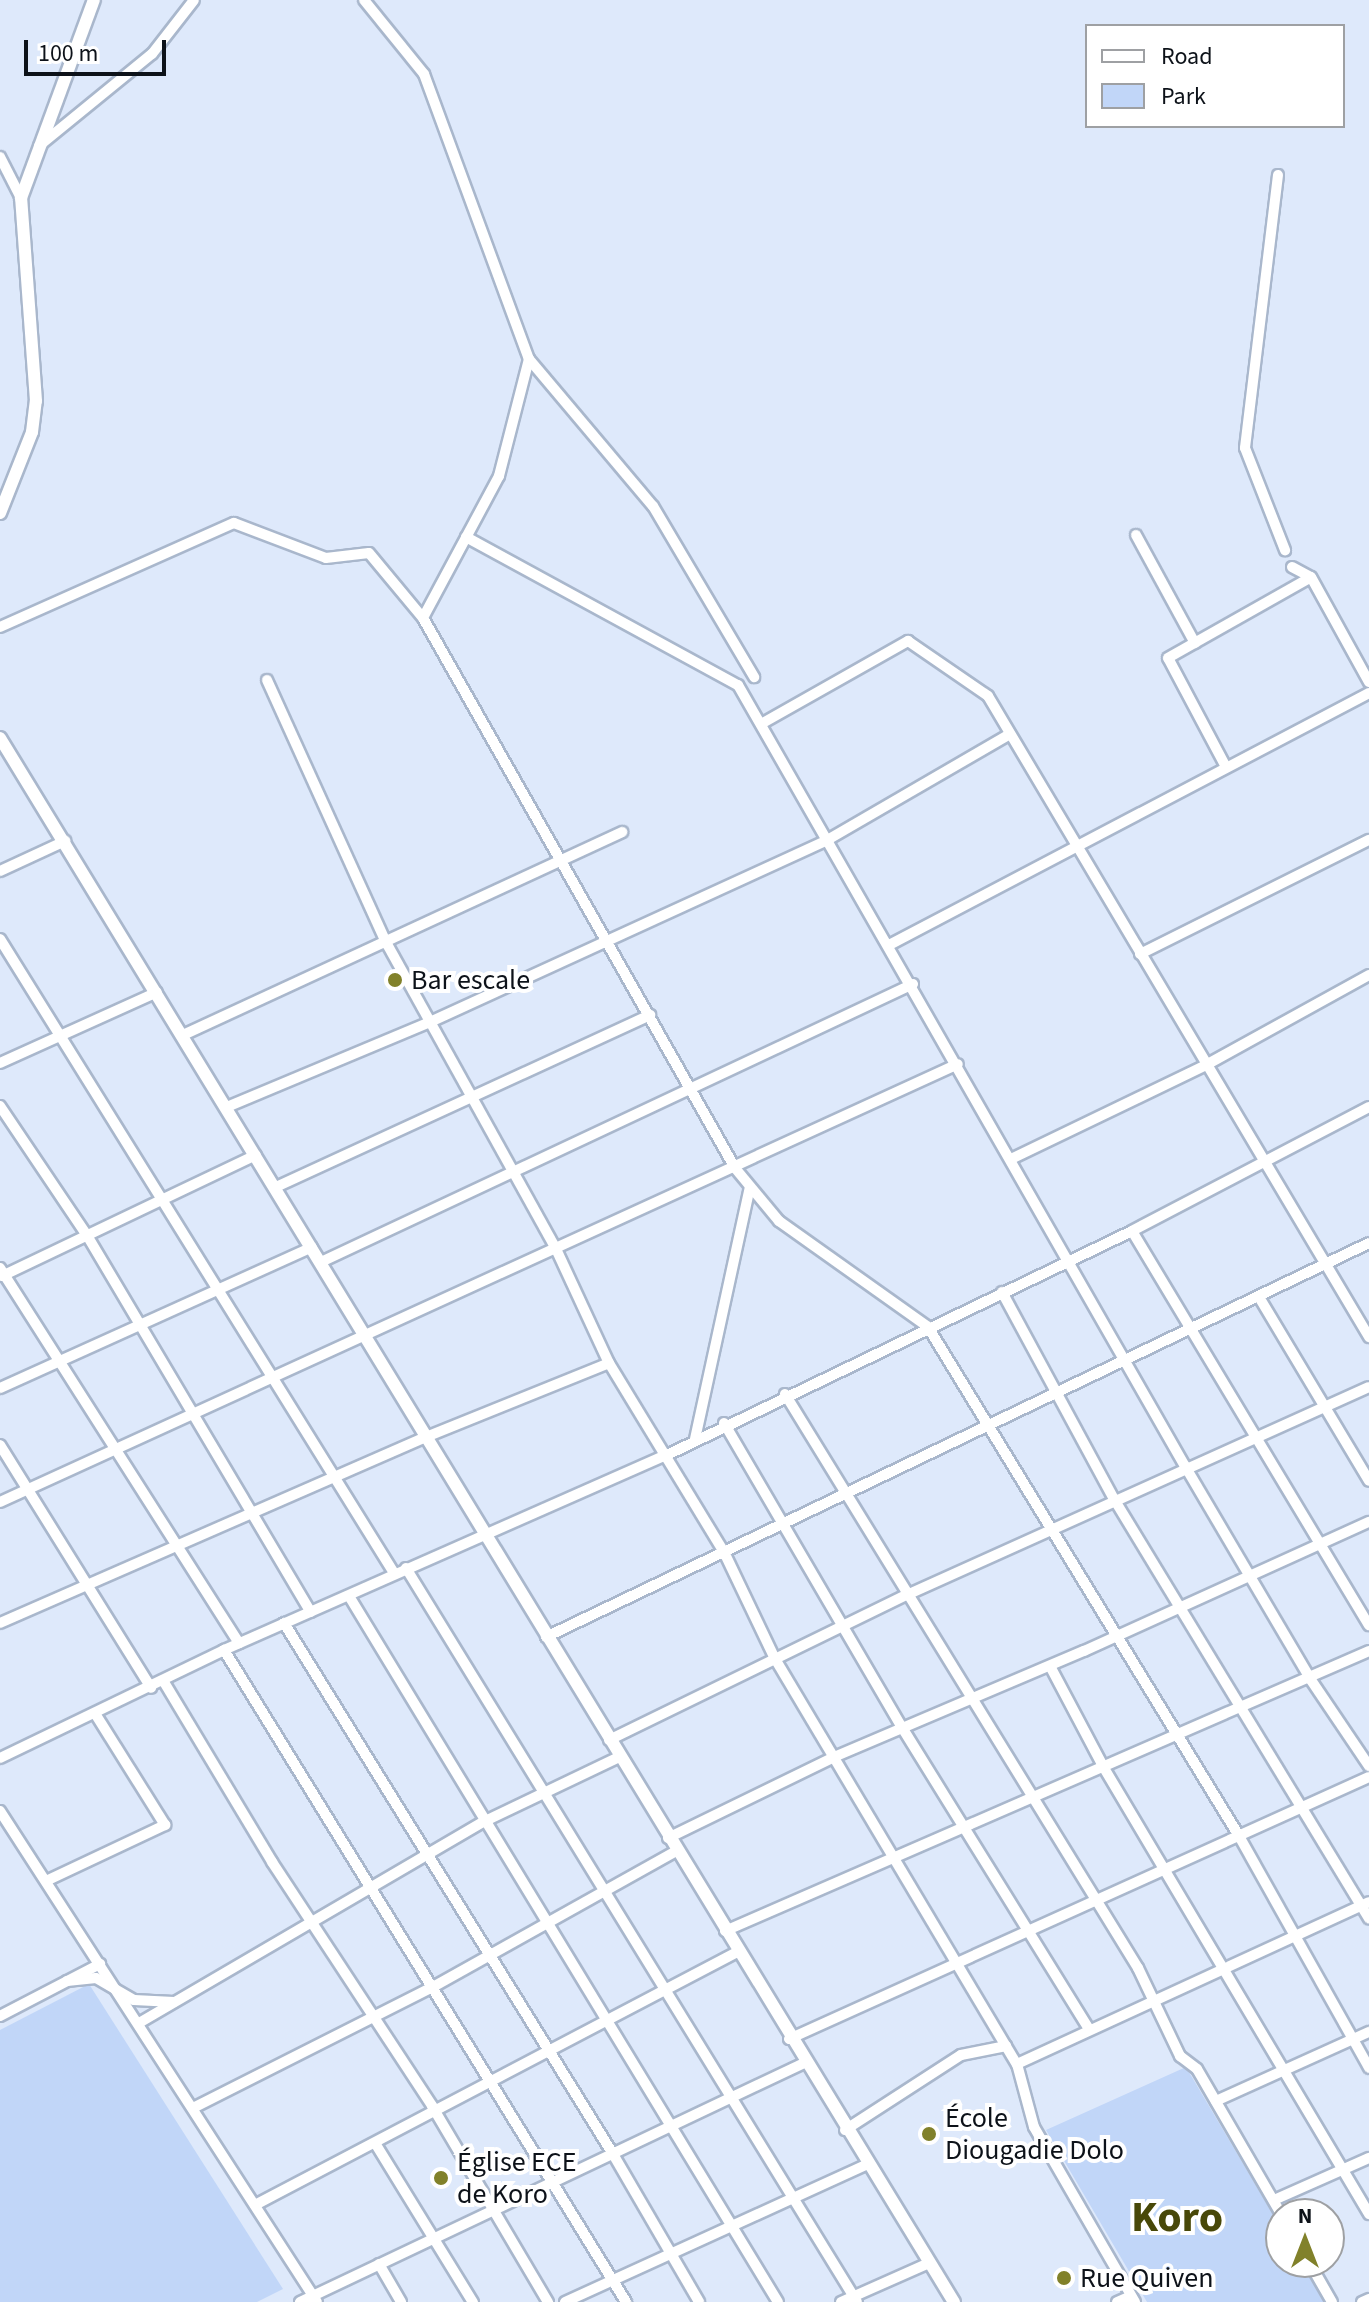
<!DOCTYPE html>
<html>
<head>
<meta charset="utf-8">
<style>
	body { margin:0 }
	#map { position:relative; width:1369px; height:2302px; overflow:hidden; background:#dee9fb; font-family:"Source Sans 3",sans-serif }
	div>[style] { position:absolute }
	.green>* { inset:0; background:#c1d6f8 }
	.roads { filter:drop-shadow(2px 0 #a9b7cc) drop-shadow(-2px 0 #a9b7cc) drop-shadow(0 2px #a9b7cc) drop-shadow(0 -2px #a9b7cc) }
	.minor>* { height:10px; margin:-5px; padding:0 5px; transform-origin:5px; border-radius:5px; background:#fff }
	.tertiary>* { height:12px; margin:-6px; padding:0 6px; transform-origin:6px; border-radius:6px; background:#fff }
	.dots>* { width:22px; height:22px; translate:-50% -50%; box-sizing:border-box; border:4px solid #fff; border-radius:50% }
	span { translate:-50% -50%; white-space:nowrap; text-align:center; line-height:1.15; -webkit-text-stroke:8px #fff; paint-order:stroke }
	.poi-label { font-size:28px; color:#0d1219 }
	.left { translate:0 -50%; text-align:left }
	.town-label { font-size:44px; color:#484808; font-weight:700 }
	.legend { position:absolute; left:1085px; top:24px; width:260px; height:104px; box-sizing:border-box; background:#fff; border:2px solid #9ea0a3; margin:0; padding:10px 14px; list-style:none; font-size:24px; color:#0d1219 }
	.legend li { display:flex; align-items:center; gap:16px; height:40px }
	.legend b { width:40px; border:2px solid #9ea0a3 }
	.north { position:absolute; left:1265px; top:2198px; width:80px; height:80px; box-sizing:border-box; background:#fff; border:2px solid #9ea0a3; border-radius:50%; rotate:0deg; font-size:22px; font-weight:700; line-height:32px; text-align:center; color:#0d1219 }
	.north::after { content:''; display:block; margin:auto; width:28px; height:36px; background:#81812a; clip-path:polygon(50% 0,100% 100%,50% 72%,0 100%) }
	.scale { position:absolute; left:24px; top:40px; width:142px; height:36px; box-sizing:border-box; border:4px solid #0d1219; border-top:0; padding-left:10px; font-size:24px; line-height:28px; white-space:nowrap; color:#0d1219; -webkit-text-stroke:6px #fff; paint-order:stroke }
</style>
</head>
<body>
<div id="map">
	<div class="green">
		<i style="clip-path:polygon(89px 1984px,283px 2289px,257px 2302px,0 2302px,0 2030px)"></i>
		<i style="clip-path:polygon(1186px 2067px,1281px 2228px,1281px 2262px,1301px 2262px,1324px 2302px,1147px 2302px,1046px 2130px)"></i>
	</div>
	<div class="roads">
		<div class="minor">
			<i style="left:364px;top:0;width:95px;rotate:51deg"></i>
			<i style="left:424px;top:74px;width:304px;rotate:69.8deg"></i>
			<i style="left:529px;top:359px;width:121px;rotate:104.4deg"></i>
			<i style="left:499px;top:476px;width:161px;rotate:118.2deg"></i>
			<i style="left:39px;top:146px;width:146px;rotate:-39.2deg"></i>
			<i style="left:152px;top:54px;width:68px;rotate:-52.1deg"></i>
			<i style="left:0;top:157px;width:46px;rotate:62.9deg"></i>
			<i style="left:1278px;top:175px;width:275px;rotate:96.9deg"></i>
			<i style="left:1245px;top:448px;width:110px;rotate:68.6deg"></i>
			<i style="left:529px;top:359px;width:192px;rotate:49.9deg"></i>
			<i style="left:653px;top:506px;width:199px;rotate:59.4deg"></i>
			<i style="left:1136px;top:535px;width:123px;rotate:61.4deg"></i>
			<i style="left:466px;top:537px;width:310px;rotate:28.6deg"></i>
			<i style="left:738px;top:685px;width:900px;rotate:60.22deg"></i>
			<i style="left:1185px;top:1466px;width:248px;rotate:59.5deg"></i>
			<i style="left:1311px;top:1680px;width:104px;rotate:56deg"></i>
			<i style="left:1292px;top:567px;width:21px;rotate:28deg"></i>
			<i style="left:1311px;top:577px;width:120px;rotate:61.1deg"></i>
			<i style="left:0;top:627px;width:256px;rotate:-24deg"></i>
			<i style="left:234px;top:523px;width:98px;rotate:20.8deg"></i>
			<i style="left:326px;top:558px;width:43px;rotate:-6.6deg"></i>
			<i style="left:369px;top:553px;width:85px;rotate:50.3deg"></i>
			<i style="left:423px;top:618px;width:632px;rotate:60.43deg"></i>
			<i style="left:735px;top:1168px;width:69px;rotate:50.3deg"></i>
			<i style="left:779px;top:1221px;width:183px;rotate:35.4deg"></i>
			<i style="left:928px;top:1327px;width:596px;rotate:58.57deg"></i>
			<i style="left:1239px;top:1836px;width:266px;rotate:60.7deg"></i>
			<i style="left:267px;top:680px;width:290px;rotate:65.6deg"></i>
			<i style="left:387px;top:944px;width:349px;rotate:61deg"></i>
			<i style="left:556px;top:1249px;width:126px;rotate:65.1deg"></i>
			<i style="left:609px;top:1363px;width:221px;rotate:58.7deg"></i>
			<i style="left:724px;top:1552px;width:116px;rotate:64.5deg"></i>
			<i style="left:774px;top:1657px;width:474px;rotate:59.2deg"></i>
			<i style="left:1017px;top:2064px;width:65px;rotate:74.9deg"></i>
			<i style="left:1034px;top:2127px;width:202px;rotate:60deg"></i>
			<i style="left:761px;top:724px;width:169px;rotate:-29.5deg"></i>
			<i style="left:908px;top:641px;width:97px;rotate:34.5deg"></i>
			<i style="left:988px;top:696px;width:746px;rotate:59.27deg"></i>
			<i style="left:1226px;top:767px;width:123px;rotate:-118deg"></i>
			<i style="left:1168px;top:658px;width:164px;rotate:-29.5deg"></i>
			<i style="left:0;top:871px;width:72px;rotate:-24.8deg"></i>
			<i style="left:0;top:939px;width:746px;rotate:58.14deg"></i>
			<i style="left:891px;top:944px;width:540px;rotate:-27.7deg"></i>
			<i style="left:1140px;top:954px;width:256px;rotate:-26.5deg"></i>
			<i style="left:183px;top:1035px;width:484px;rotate:-24.8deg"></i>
			<i style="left:0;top:1063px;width:172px;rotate:-24.3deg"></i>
			<i style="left:0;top:1106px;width:158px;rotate:56.1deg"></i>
			<i style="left:88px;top:1237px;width:436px;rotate:59.3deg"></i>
			<i style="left:227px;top:1107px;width:220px;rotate:-22.7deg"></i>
			<i style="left:430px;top:1022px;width:439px;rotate:-24.6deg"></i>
			<i style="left:829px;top:839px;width:209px;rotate:-30.1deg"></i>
			<i style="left:1369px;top:1107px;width:267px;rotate:152.4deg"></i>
			<i style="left:1132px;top:1231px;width:460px;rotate:59deg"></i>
			<i style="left:1011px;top:1159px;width:216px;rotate:-25.7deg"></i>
			<i style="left:1206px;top:1065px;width:186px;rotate:-28.9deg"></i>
			<i style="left:276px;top:1187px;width:412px;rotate:-24.7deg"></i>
			<i style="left:321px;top:1262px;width:654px;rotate:-25.15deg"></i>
			<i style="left:0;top:1268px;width:445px;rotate:57.5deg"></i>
			<i style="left:2px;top:1276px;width:281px;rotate:-25.5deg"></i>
			<i style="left:1002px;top:1292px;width:235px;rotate:61.6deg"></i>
			<i style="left:1114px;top:1499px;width:491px;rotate:58.7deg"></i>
			<i style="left:1259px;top:1297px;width:214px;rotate:59.1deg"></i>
			<i style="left:0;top:1388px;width:342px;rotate:-24.3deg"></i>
			<i style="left:785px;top:1394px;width:674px;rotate:58.41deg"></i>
			<i style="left:1138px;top:1968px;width:98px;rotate:64.5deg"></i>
			<i style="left:1180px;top:2056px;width:21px;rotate:37deg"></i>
			<i style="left:1197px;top:2069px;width:168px;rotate:59.9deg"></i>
			<i style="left:724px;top:1423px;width:355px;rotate:59.7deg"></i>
			<i style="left:903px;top:1729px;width:353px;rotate:58.2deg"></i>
			<i style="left:695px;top:1439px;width:258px;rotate:-77.7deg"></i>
			<i style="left:0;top:1445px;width:286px;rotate:58.1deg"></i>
			<i style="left:0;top:1502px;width:1053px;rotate:-24.57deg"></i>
			<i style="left:406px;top:1568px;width:861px;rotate:58.43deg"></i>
			<i style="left:349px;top:1596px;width:826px;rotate:58.72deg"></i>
			<i style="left:0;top:1623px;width:465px;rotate:-23.6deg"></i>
			<i style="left:426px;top:1437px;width:197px;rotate:-22deg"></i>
			<i style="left:284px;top:1623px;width:625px;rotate:58.22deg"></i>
			<i style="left:613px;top:2154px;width:171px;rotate:59.8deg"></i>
			<i style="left:546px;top:1637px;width:912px;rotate:-25.58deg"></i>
			<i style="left:224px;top:1650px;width:766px;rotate:58.34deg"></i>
			<i style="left:1050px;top:1666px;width:115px;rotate:62.1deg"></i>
			<i style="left:1104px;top:1768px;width:519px;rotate:59.28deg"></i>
			<i style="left:164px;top:1682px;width:210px;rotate:59deg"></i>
			<i style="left:272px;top:1862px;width:292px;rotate:56.7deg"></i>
			<i style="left:432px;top:2106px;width:228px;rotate:59.4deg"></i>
			<i style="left:609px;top:1740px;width:334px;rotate:-26deg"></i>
			<i style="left:909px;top:1594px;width:504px;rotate:-24.23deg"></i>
			<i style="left:0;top:1758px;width:249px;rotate:-25.7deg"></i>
			<i style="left:224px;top:1650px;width:484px;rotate:-23.8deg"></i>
			<i style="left:667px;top:1455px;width:516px;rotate:-25.72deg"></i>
			<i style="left:0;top:1811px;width:584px;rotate:57.15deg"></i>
			<i style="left:668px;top:1838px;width:185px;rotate:-26deg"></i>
			<i style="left:834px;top:1757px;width:272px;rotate:-23deg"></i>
			<i style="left:1084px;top:1651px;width:313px;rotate:-24.4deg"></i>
			<i style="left:46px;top:1881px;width:132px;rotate:-25.2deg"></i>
			<i style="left:165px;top:1825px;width:130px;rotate:-122.1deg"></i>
			<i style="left:725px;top:1931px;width:702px;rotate:-23.5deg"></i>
			<i style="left:67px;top:1981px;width:29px;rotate:-6deg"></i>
			<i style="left:96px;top:1978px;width:44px;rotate:30.1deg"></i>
			<i style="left:134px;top:2000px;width:40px;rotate:2.9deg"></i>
			<i style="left:0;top:2016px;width:113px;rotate:-27.5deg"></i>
			<i style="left:139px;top:2023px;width:401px;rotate:-30.3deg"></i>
			<i style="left:485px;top:1821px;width:148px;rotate:-25.5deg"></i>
			<i style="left:789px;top:2039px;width:636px;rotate:-24.31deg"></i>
			<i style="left:1017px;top:2064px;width:387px;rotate:-24.7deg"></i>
			<i style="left:1216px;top:2101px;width:168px;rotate:-24.3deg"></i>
			<i style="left:193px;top:2108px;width:269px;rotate:-26.8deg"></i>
			<i style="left:433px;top:1987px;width:278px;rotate:-29.2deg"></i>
			<i style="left:845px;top:2130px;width:138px;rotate:-32.9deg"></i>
			<i style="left:961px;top:2055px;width:46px;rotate:-11.3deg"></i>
			<i style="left:375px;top:2143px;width:187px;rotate:58.4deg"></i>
			<i style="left:1274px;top:2200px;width:104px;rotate:-23.9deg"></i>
			<i style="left:255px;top:2205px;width:544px;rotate:-27.69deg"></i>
			<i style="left:1309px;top:2262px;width:46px;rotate:60.1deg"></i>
			<i style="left:379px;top:2264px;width:44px;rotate:59.9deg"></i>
			<i style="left:300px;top:2302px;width:558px;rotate:-25.37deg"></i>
			<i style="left:565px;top:2302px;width:331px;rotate:-24.5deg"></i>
			<i style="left:841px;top:2302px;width:96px;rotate:-23.9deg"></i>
			<i style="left:1117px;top:2302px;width:15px;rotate:-23deg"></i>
			<i style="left:1362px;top:2302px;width:8px;rotate:-23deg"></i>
		</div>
		<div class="tertiary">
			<i style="left:0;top:513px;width:87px;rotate:-68.4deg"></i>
			<i style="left:32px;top:432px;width:31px;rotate:-83deg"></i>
			<i style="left:36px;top:401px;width:204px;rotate:-94.2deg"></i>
			<i style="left:21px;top:198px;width:211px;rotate:-69.8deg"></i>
			<i style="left:0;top:738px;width:1832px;rotate:58.62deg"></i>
		</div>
	</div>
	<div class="dots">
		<i style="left:395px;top:980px;background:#81812a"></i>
		<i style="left:929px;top:2134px;background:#81812a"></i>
		<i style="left:441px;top:2178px;background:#81812a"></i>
		<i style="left:1064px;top:2278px;background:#81812a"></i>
	</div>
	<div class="poi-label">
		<span class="left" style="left:411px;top:980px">Bar escale</span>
		<span class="left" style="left:945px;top:2134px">École<br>Diougadie Dolo</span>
		<span class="left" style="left:457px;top:2178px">Église ECE<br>de Koro</span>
		<span class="left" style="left:1080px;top:2278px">Rue Quiven</span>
	</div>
	<div class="town-label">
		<span style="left:1177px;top:2218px">Koro</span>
	</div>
	<ul class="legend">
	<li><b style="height:10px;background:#fff"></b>Road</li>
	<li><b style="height:22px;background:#c1d6f8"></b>Park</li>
	</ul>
	<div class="north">N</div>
	<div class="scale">100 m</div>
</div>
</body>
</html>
